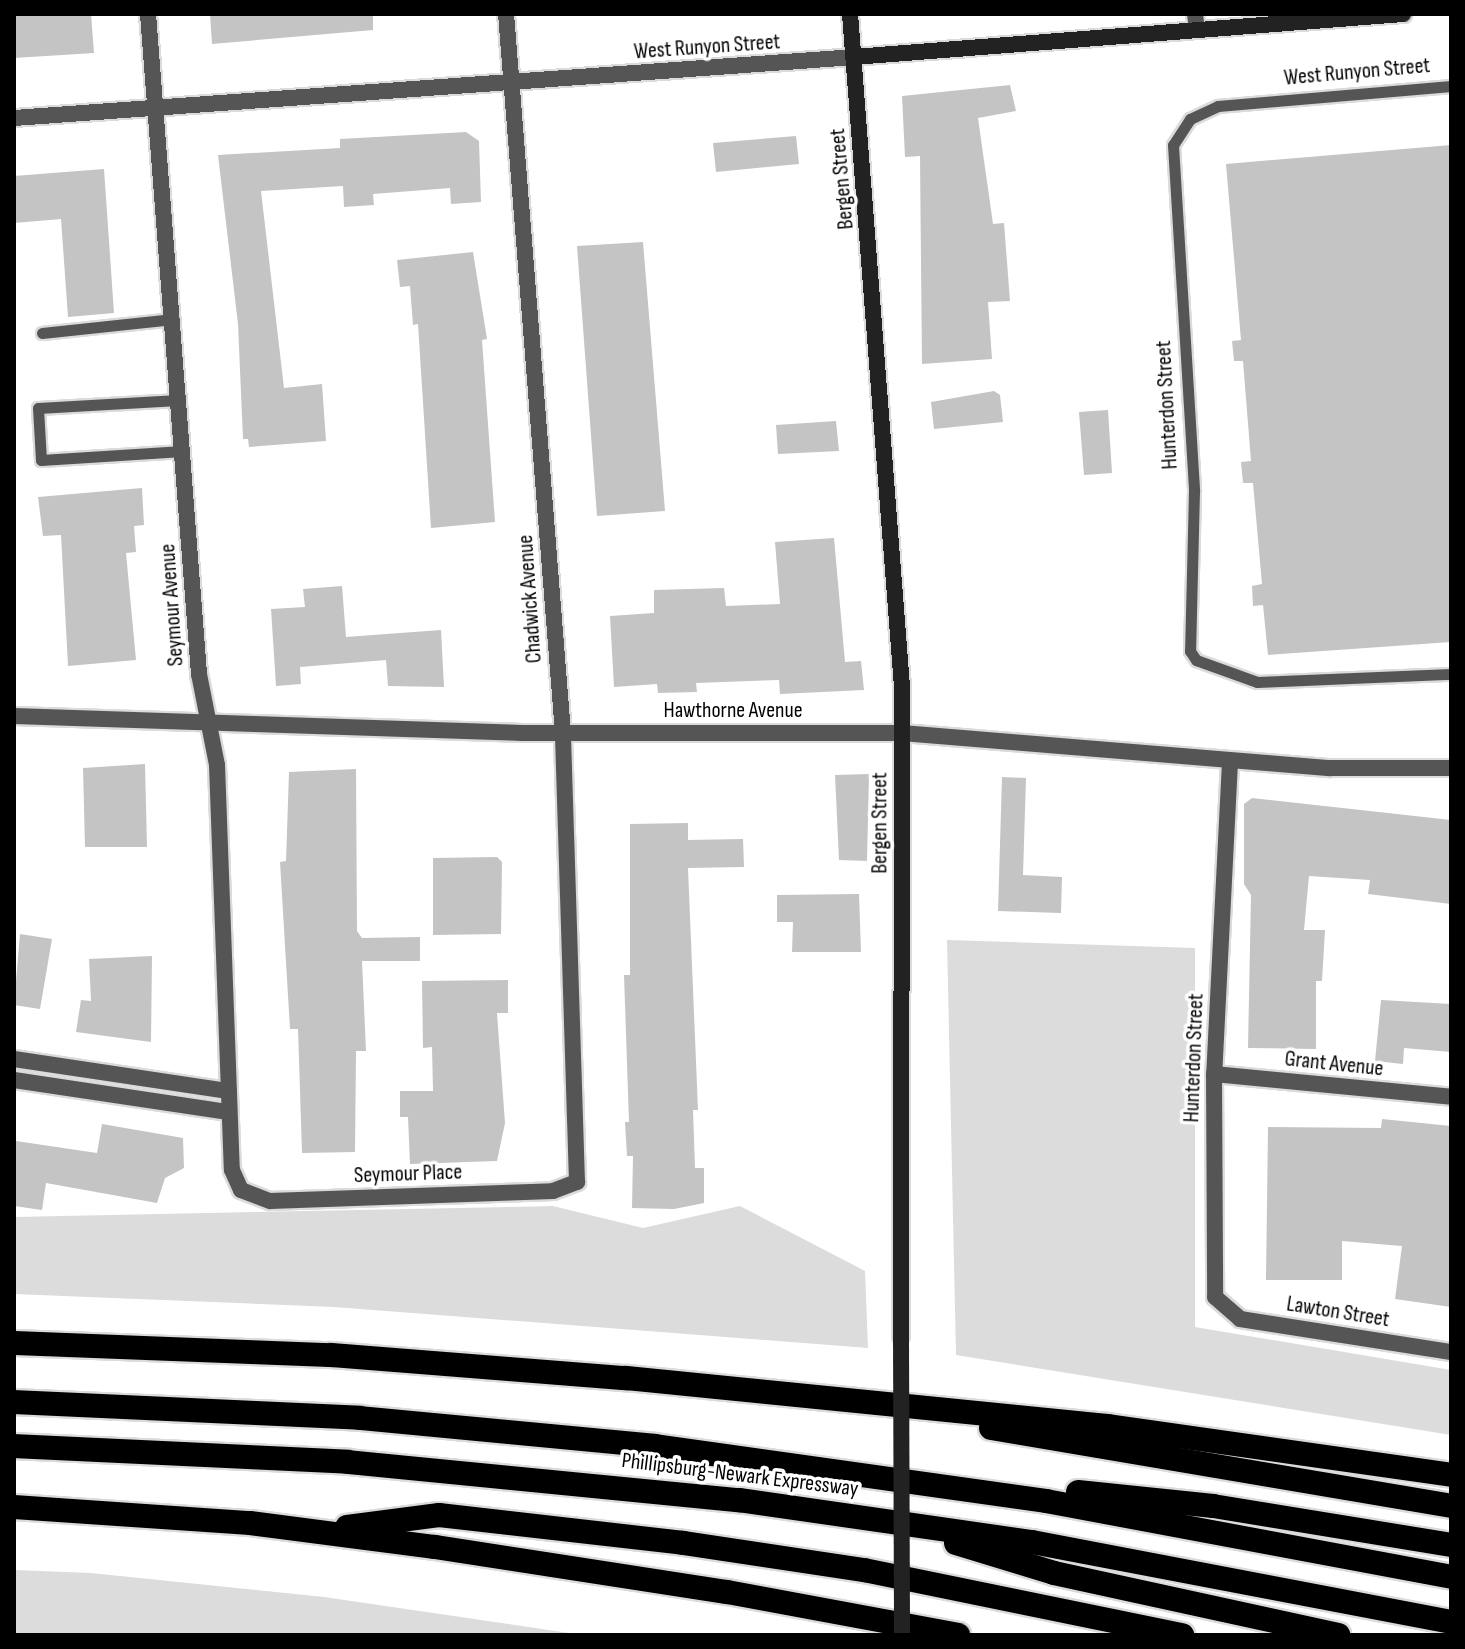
<!DOCTYPE html>
<html>
<head>
<meta charset="utf-8">
<style>
	body { margin:0 }
	#map { position:relative; width:1465px; height:1649px; overflow:hidden; background:#fff; font-family:"Sofia Sans Condensed",sans-serif }
	div>[style] { position:absolute }
	.green>* { inset:0; background:#dcdcdc }
	.building>* { inset:0; background:#c4c4c4 }
	.roads { filter:drop-shadow(2px 0 #dbdbdb) drop-shadow(-2px 0 #dbdbdb) drop-shadow(0 2px #dbdbdb) drop-shadow(0 -2px #dbdbdb) }
	.service>* { height:11px; margin:-5.5px; padding:0 5.5px; transform-origin:5.5px; border-radius:5.5px; background:#555 }
	.minor>* { height:16px; margin:-8px; padding:0 8px; transform-origin:8px; border-radius:8px; background:#555 }
	.tertiary>* { height:16px; margin:-8px; padding:0 8px; transform-origin:8px; border-radius:8px; background:#555 }
	.secondary>* { height:16px; margin:-8px; padding:0 8px; transform-origin:8px; border-radius:8px; background:#222 }
	.motorway>* { height:24px; margin:-12px; padding:0 12px; transform-origin:12px; border-radius:12px; background:#000 }
	.secondary-bridge>* { height:16px; margin:-8px; padding:0 8px; transform-origin:8px; border-radius:8px; background:#222 }
	span { translate:-50% -50%; white-space:nowrap; text-align:center; line-height:1.15; -webkit-text-stroke:7px #fff; paint-order:stroke }
	.street-label { font-size:22px; color:#000 }
	.frame { position:absolute; inset:0; border:16px solid #000; pointer-events:none }
</style>
</head>
<body>
<div id="map">
	<div class="green">
		<i style="clip-path:polygon(947px 940px,1195px 948px,1195px 1327px,1451px 1370px,1451px 1435px,956px 1355px)"></i>
		<i style="clip-path:polygon(553px 1206px,643px 1228px,740px 1206px,865px 1271px,868px 1348px,334px 1307px,14px 1294px,14px 1217px)"></i>
		<i style="clip-path:polygon(14px 1570px,91px 1573px,324px 1597px,583px 1635px,14px 1635px)"></i>
	</div>
	<div class="building">
		<i style="clip-path:polygon(14px 14px,91px 14px,94px 53px,14px 58px)"></i>
		<i style="clip-path:polygon(210px 14px,373px 14px,373px 30px,212px 44px)"></i>
		<i style="clip-path:polygon(1010px 85px,1016px 111px,978px 118px,993px 224px,1004px 223px,1010px 301px,988px 302px,992px 359px,922px 364px,920px 156px,905px 157px,902px 96px)"></i>
		<i style="clip-path:polygon(466px 132px,479px 141px,481px 202px,451px 204px,450px 188px,373px 194px,374px 205px,344px 207px,343px 186px,261px 191px,284px 388px,322px 384px,326px 441px,249px 447px,248px 439px,243px 439px,238px 324px,218px 155px,340px 148px,340px 139px)"></i>
		<i style="clip-path:polygon(796px 136px,799px 164px,716px 172px,713px 143px)"></i>
		<i style="clip-path:polygon(1451px 145px,1451px 642px,1268px 655px,1263px 605px,1253px 606px,1252px 586px,1262px 584px,1253px 483px,1243px 483px,1241px 462px,1251px 461px,1243px 361px,1234px 361px,1232px 341px,1241px 340px,1226px 164px)"></i>
		<i style="clip-path:polygon(104px 169px,114px 313px,68px 317px,61px 219px,14px 223px,14px 176px)"></i>
		<i style="clip-path:polygon(643px 242px,665px 511px,597px 516px,577px 246px)"></i>
		<i style="clip-path:polygon(473px 252px,487px 339px,482px 340px,495px 522px,431px 528px,418px 324px,413px 325px,410px 286px,400px 287px,397px 260px)"></i>
		<i style="clip-path:polygon(994px 391px,1000px 395px,1003px 422px,934px 429px,931px 402px)"></i>
		<i style="clip-path:polygon(1108px 410px,1112px 473px,1084px 475px,1079px 412px)"></i>
		<i style="clip-path:polygon(836px 421px,839px 451px,778px 454px,776px 425px)"></i>
		<i style="clip-path:polygon(142px 488px,144px 525px,134px 526px,136px 552px,126px 553px,136px 660px,68px 666px,61px 535px,43px 536px,38px 497px)"></i>
		<i style="clip-path:polygon(834px 538px,845px 662px,861px 661px,864px 690px,780px 694px,779px 680px,696px 683px,697px 692px,658px 693px,657px 684px,614px 687px,610px 616px,654px 613px,654px 590px,724px 588px,726px 606px,780px 604px,775px 542px)"></i>
		<i style="clip-path:polygon(342px 586px,346px 637px,441px 630px,444px 687px,388px 686px,386px 660px,300px 667px,301px 684px,276px 686px,271px 609px,305px 607px,303px 589px)"></i>
		<i style="clip-path:polygon(145px 764px,147px 847px,85px 847px,83px 768px)"></i>
		<i style="clip-path:polygon(356px 769px,357px 931px,362px 938px,420px 937px,420px 961px,362px 961px,366px 1051px,356px 1051px,355px 1152px,302px 1153px,298px 1029px,290px 1029px,280px 862px,286px 861px,289px 772px)"></i>
		<i style="clip-path:polygon(869px 774px,867px 861px,839px 860px,835px 775px)"></i>
		<i style="clip-path:polygon(1002px 777px,1026px 778px,1023px 875px,1062px 877px,1061px 913px,998px 911px)"></i>
		<i style="clip-path:polygon(1252px 798px,1451px 820px,1451px 904px,1368px 894px,1370px 880px,1309px 876px,1304px 930px,1325px 930px,1322px 981px,1316px 981px,1316px 1049px,1248px 1048px,1251px 895px,1244px 884px,1244px 804px)"></i>
		<i style="clip-path:polygon(688px 823px,688px 840px,743px 839px,744px 867px,688px 868px,698px 1110px,693px 1110px,695px 1168px,704px 1168px,704px 1203px,674px 1209px,632px 1208px,633px 1156px,627px 1156px,625px 1122px,629px 1122px,624px 975px,630px 975px,630px 824px)"></i>
		<i style="clip-path:polygon(497px 857px,502px 862px,501px 934px,433px 935px,433px 858px)"></i>
		<i style="clip-path:polygon(859px 894px,861px 952px,792px 952px,793px 922px,777px 922px,777px 895px)"></i>
		<i style="clip-path:polygon(20px 934px,52px 939px,40px 1009px,14px 1005px)"></i>
		<i style="clip-path:polygon(152px 956px,151px 1042px,76px 1032px,81px 1000px,91px 1001px,89px 959px)"></i>
		<i style="clip-path:polygon(508px 980px,508px 1013px,497px 1013px,505px 1123px,497px 1161px,410px 1164px,408px 1117px,400px 1117px,400px 1091px,433px 1091px,432px 1047px,423px 1048px,422px 981px)"></i>
		<i style="clip-path:polygon(1381px 1000px,1451px 1004px,1451px 1052px,1404px 1048px,1403px 1064px,1375px 1061px)"></i>
		<i style="clip-path:polygon(1382px 1119px,1451px 1126px,1451px 1307px,1395px 1299px,1402px 1246px,1342px 1241px,1342px 1280px,1266px 1280px,1268px 1127px,1381px 1128px)"></i>
		<i style="clip-path:polygon(102px 1124px,183px 1138px,184px 1168px,165px 1178px,157px 1203px,46px 1183px,42px 1210px,14px 1206px,16px 1141px,97px 1153px)"></i>
	</div>
	<div class="roads">
		<div class="service">
			<i style="left:1451px;top:86px;width:234px;rotate:175.1deg"></i>
			<i style="left:1218px;top:106px;width:31px;rotate:155deg"></i>
			<i style="left:1190px;top:119px;width:31px;rotate:123deg"></i>
			<i style="left:1173px;top:145px;width:347px;rotate:86.5deg"></i>
			<i style="left:1194px;top:491px;width:160px;rotate:91.4deg"></i>
			<i style="left:1190px;top:651px;width:11px;rotate:56deg"></i>
			<i style="left:1196px;top:660px;width:65px;rotate:19.8deg"></i>
			<i style="left:1257px;top:682px;width:194px;rotate:-2.4deg"></i>
			<i style="left:42px;top:333px;width:132px;rotate:-6.1deg"></i>
			<i style="left:178px;top:400px;width:140px;rotate:176.7deg"></i>
			<i style="left:38px;top:408px;width:52px;rotate:86.7deg"></i>
			<i style="left:41px;top:460px;width:142px;rotate:-3.6deg"></i>
		</div>
		<div class="minor">
			<i style="left:148px;top:14px;width:662px;rotate:85.58deg"></i>
			<i style="left:199px;top:674px;width:93px;rotate:78.8deg"></i>
			<i style="left:217px;top:765px;width:405px;rotate:87.9deg"></i>
			<i style="left:232px;top:1170px;width:22px;rotate:66deg"></i>
			<i style="left:241px;top:1190px;width:31px;rotate:21deg"></i>
			<i style="left:270px;top:1201px;width:283px;rotate:-2deg"></i>
			<i style="left:553px;top:1191px;width:26px;rotate:-21deg"></i>
			<i style="left:577px;top:1182px;width:449px;rotate:-91.8deg"></i>
			<i style="left:563px;top:733px;width:721px;rotate:-94.53deg"></i>
			<i style="left:1195px;top:14px;width:16px;rotate:83deg"></i>
			<i style="left:1230px;top:762px;width:312px;rotate:92.9deg"></i>
			<i style="left:1214px;top:1074px;width:223px;rotate:89.7deg"></i>
			<i style="left:1215px;top:1297px;width:33px;rotate:41deg"></i>
			<i style="left:1240px;top:1319px;width:214px;rotate:8.9deg"></i>
			<i style="left:14px;top:1059px;width:217px;rotate:8.5deg"></i>
			<i style="left:1214px;top:1074px;width:238px;rotate:5.5deg"></i>
			<i style="left:14px;top:1080px;width:217px;rotate:8.5deg"></i>
		</div>
		<div class="tertiary">
			<i style="left:14px;top:118px;width:842px;rotate:-4.15deg"></i>
			<i style="left:14px;top:716px;width:509px;rotate:1.91deg"></i>
			<i style="left:523px;top:733px;width:379px"></i>
			<i style="left:902px;top:733px;width:430px;rotate:4.7deg"></i>
			<i style="left:1331px;top:768px;width:120px"></i>
		</div>
		<div class="secondary">
			<i style="left:850px;top:14px;width:675px;rotate:85.58deg"></i>
			<i style="left:902px;top:687px;width:649px;rotate:90.09deg"></i>
			<i style="left:854px;top:57px;width:551px;rotate:-4.48deg"></i>
		</div>
		<div class="motorway">
			<i style="left:14px;top:1343px;width:317px;rotate:2.2deg"></i>
			<i style="left:331px;top:1355px;width:296px;rotate:4.5deg"></i>
			<i style="left:626px;top:1378px;width:484px;rotate:5.7deg"></i>
			<i style="left:1108px;top:1426px;width:346px;rotate:8.1deg"></i>
			<i style="left:14px;top:1402px;width:346px;rotate:2.6deg"></i>
			<i style="left:360px;top:1418px;width:296px;rotate:5.4deg"></i>
			<i style="left:655px;top:1446px;width:395px;rotate:8deg"></i>
			<i style="left:1046px;top:1501px;width:412px;rotate:10.6deg"></i>
			<i style="left:991px;top:1428px;width:467px;rotate:9.6deg"></i>
			<i style="left:14px;top:1446px;width:334px;rotate:2.7deg"></i>
			<i style="left:348px;top:1462px;width:393px;rotate:5.6deg"></i>
			<i style="left:739px;top:1500px;width:296px;rotate:8.2deg"></i>
			<i style="left:1032px;top:1542px;width:427px;rotate:10.8deg"></i>
			<i style="left:1078px;top:1492px;width:136px;rotate:5.9deg"></i>
			<i style="left:1213px;top:1506px;width:241px;rotate:9.3deg"></i>
			<i style="left:14px;top:1507px;width:237px;rotate:3.9deg"></i>
			<i style="left:250px;top:1523px;width:187px;rotate:7.4deg"></i>
			<i style="left:435px;top:1547px;width:295px;rotate:8.8deg"></i>
			<i style="left:727px;top:1592px;width:235px;rotate:10.5deg"></i>
			<i style="left:347px;top:1527px;width:93px;rotate:-7.4deg"></i>
			<i style="left:439px;top:1515px;width:246px;rotate:6.5deg"></i>
			<i style="left:683px;top:1543px;width:183px;rotate:8.5deg"></i>
			<i style="left:864px;top:1570px;width:325px;rotate:11.6deg"></i>
			<i style="left:956px;top:1543px;width:102px;rotate:17deg"></i>
			<i style="left:1054px;top:1573px;width:291px;rotate:12.3deg"></i>
		</div>
	</div>
	<div class="secondary-bridge">
		<i style="left:901px;top:1336px;width:299px;rotate:89.8deg"></i>
	</div>
	<div class="street-label">
		<span style="left:707px;top:47px;rotate:-4deg">West Runyon Street</span>
		<span style="left:1357px;top:72px;rotate:-5deg">West Runyon Street</span>
		<span style="left:842px;top:179px;rotate:-95deg">Bergen Street</span>
		<span style="left:1167px;top:405px;rotate:-93deg">Hunterdon Street</span>
		<span style="left:530px;top:599px;rotate:-94deg">Chadwick Avenue</span>
		<span style="left:172px;top:605px;rotate:-94deg">Seymour Avenue</span>
		<span style="left:733px;top:711px">Hawthorne Avenue</span>
		<span style="left:880px;top:823px;rotate:-90deg">Bergen Street</span>
		<span style="left:1194px;top:1058px;rotate:-88deg">Hunterdon Street</span>
		<span style="left:1334px;top:1064px;rotate:6deg">Grant Avenue</span>
		<span style="left:408px;top:1174px;rotate:-2deg">Seymour Place</span>
		<span style="left:1338px;top:1312px;rotate:9deg">Lawton Street</span>
		<span style="left:740px;top:1475px;rotate:7deg">Phillipsburg-Newark Expressway</span>
	</div>
	<div class="frame"></div>
</div>
</body>
</html>
